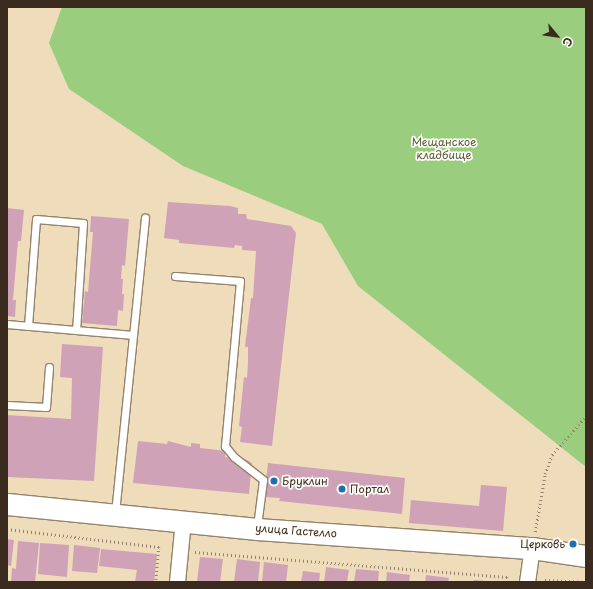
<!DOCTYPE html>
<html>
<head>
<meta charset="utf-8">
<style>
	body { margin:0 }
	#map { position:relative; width:593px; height:589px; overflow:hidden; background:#eedcba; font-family:"Playpen Sans",sans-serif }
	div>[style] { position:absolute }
	.green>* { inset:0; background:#9acd7d }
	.building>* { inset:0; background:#d0a2b7 }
	.path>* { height:2.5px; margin-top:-1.25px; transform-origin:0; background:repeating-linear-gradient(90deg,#94836c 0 1px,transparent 0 4px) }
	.roads { filter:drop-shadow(1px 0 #94836c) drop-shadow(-1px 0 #94836c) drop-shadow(0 1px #94836c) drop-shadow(0 -1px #94836c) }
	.lane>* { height:7px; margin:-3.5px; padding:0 3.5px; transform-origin:3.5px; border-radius:3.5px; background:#fff }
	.street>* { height:15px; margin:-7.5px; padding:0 7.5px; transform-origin:7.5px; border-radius:7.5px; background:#fff }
	.secondary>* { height:21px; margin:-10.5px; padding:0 10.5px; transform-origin:10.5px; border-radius:10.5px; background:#fff }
	.dots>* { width:11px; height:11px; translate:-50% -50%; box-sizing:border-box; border:2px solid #fdfcf7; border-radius:50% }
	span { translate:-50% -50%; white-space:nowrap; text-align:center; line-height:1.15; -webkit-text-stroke:3.5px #fdfcf7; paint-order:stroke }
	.park-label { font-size:11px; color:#585b3a }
	.poi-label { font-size:11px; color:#3b2a1e }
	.left { translate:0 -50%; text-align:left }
	.right { translate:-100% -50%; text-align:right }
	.street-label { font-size:11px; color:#3b2a1e }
	.frame { position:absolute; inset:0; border:8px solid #3b2a1e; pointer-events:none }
	.north { position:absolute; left:537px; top:16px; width:40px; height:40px; -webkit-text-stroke:3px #fdfcf7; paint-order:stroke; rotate:119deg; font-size:11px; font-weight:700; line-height:16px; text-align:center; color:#3b2a1e }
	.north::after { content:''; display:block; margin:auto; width:14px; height:18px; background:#3b2a1e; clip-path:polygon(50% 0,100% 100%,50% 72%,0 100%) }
</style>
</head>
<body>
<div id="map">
	<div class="green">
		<i style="clip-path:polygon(62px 7px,586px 7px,586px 467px,358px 286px,322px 224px,183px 166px,69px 89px,49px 43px)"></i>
	</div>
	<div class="building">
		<i style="clip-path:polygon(168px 202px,230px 206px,238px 208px,238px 214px,246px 214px,247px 219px,291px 226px,296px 233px,272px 446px,240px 442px,242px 427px,239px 426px,244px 377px,247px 378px,248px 363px,248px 347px,245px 347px,251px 298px,253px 298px,256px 251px,242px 250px,242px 246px,235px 245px,234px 248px,179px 243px,179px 240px,164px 238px)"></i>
		<i style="clip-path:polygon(7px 208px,24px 210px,21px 241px,18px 241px,13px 300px,16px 300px,15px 317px,7px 316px)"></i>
		<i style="clip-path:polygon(91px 216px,129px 219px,125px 266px,122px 265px,121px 279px,123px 279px,122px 294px,124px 294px,123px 311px,118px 310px,117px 326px,82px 323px,85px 291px,88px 292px,93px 232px,90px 232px)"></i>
		<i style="clip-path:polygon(62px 344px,103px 347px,94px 481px,7px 477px,7px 415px,71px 419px,72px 378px,60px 377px)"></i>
		<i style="clip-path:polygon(138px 441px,167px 444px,168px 441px,191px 447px,191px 443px,200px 444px,200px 448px,226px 451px,225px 457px,245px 459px,252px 463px,249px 494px,133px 483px)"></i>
		<i style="clip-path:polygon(268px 463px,405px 478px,402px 514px,279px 501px,280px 498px,264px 497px)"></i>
		<i style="clip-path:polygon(481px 485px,507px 487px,503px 531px,409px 523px,411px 500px,479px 506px)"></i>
		<i style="clip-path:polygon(7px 539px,14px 540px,11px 566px,7px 565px)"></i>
		<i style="clip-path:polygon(18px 541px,39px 543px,35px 582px,11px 582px,12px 568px,16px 569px)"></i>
		<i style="clip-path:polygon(40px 543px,69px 545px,67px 577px,38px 574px)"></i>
		<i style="clip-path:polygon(74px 545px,100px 548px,97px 573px,72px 571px)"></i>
		<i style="clip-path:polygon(101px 549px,157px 554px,154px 582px,135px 582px,137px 570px,99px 566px)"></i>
		<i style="clip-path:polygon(200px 557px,223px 559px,220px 582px,197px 581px)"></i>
		<i style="clip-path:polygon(237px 559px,260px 562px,258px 582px,234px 582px)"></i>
		<i style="clip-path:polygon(264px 562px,288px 565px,286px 582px,262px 582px)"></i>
		<i style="clip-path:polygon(326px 567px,349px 570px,347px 582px,324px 582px)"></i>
		<i style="clip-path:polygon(356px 569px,379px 571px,378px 582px,354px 582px)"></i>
		<i style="clip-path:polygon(303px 571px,320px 573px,319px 582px,301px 582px)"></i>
		<i style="clip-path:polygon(387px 572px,410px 575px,409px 582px,386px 582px)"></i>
		<i style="clip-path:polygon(426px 575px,449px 578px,448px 582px,425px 582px)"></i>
		<i style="clip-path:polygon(474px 580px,487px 581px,487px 582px,473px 582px)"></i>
	</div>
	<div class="path">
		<i style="left:7px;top:529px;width:153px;rotate:6.8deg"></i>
		<i style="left:159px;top:547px;width:35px;rotate:95deg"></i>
		<i style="left:535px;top:532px;width:59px;rotate:-80.2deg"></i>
		<i style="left:545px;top:474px;width:20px;rotate:-70deg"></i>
		<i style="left:552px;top:455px;width:52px;rotate:-48.9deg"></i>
		<i style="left:195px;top:552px;width:313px;rotate:4.6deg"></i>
		<i style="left:507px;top:577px;width:5px;rotate:90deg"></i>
		<i style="left:545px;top:582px;width:2px;rotate:-90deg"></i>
		<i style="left:545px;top:580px;width:41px;rotate:2.8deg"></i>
	</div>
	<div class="roads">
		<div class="lane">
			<i style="left:175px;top:276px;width:65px;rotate:4.4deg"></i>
			<i style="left:240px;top:281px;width:166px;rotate:95.2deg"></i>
			<i style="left:225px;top:446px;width:14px;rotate:51deg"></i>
			<i style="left:234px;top:457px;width:37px;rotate:38deg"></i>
			<i style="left:263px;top:480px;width:46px;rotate:97.4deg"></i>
			<i style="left:7px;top:324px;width:126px;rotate:5deg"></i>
			<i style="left:28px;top:326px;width:107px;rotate:-85.7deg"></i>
			<i style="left:36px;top:219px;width:47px;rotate:4.9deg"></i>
			<i style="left:83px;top:223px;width:107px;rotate:93.7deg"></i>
			<i style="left:7px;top:405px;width:39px;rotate:3deg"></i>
			<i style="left:46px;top:407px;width:40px;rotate:-85.7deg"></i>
			<i style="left:115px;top:513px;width:297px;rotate:-84.2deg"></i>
		</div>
		<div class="street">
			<i style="left:177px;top:582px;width:62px;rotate:-84.5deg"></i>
			<i style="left:527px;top:582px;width:34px;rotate:-82deg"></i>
		</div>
		<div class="secondary">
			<i style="left:7px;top:504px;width:251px;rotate:5.7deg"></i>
			<i style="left:257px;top:529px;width:276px;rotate:4deg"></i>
			<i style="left:532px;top:548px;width:55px;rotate:8.4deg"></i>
		</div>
	</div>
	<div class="dots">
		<i style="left:274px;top:481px;background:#1f6fb2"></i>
		<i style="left:342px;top:489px;background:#1f6fb2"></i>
		<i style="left:573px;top:544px;background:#1f6fb2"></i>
	</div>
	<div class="park-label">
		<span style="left:444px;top:149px">Мещанское<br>кладбище</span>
	</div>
	<div class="poi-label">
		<span class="left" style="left:282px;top:481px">Бруклин</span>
		<span class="left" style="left:350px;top:489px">Портал</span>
		<span class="right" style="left:565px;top:544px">Церковь</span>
	</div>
	<div class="street-label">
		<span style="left:296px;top:531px;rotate:4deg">улица Гастелло</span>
	</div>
	<div class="frame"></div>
	<div class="north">С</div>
</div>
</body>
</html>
